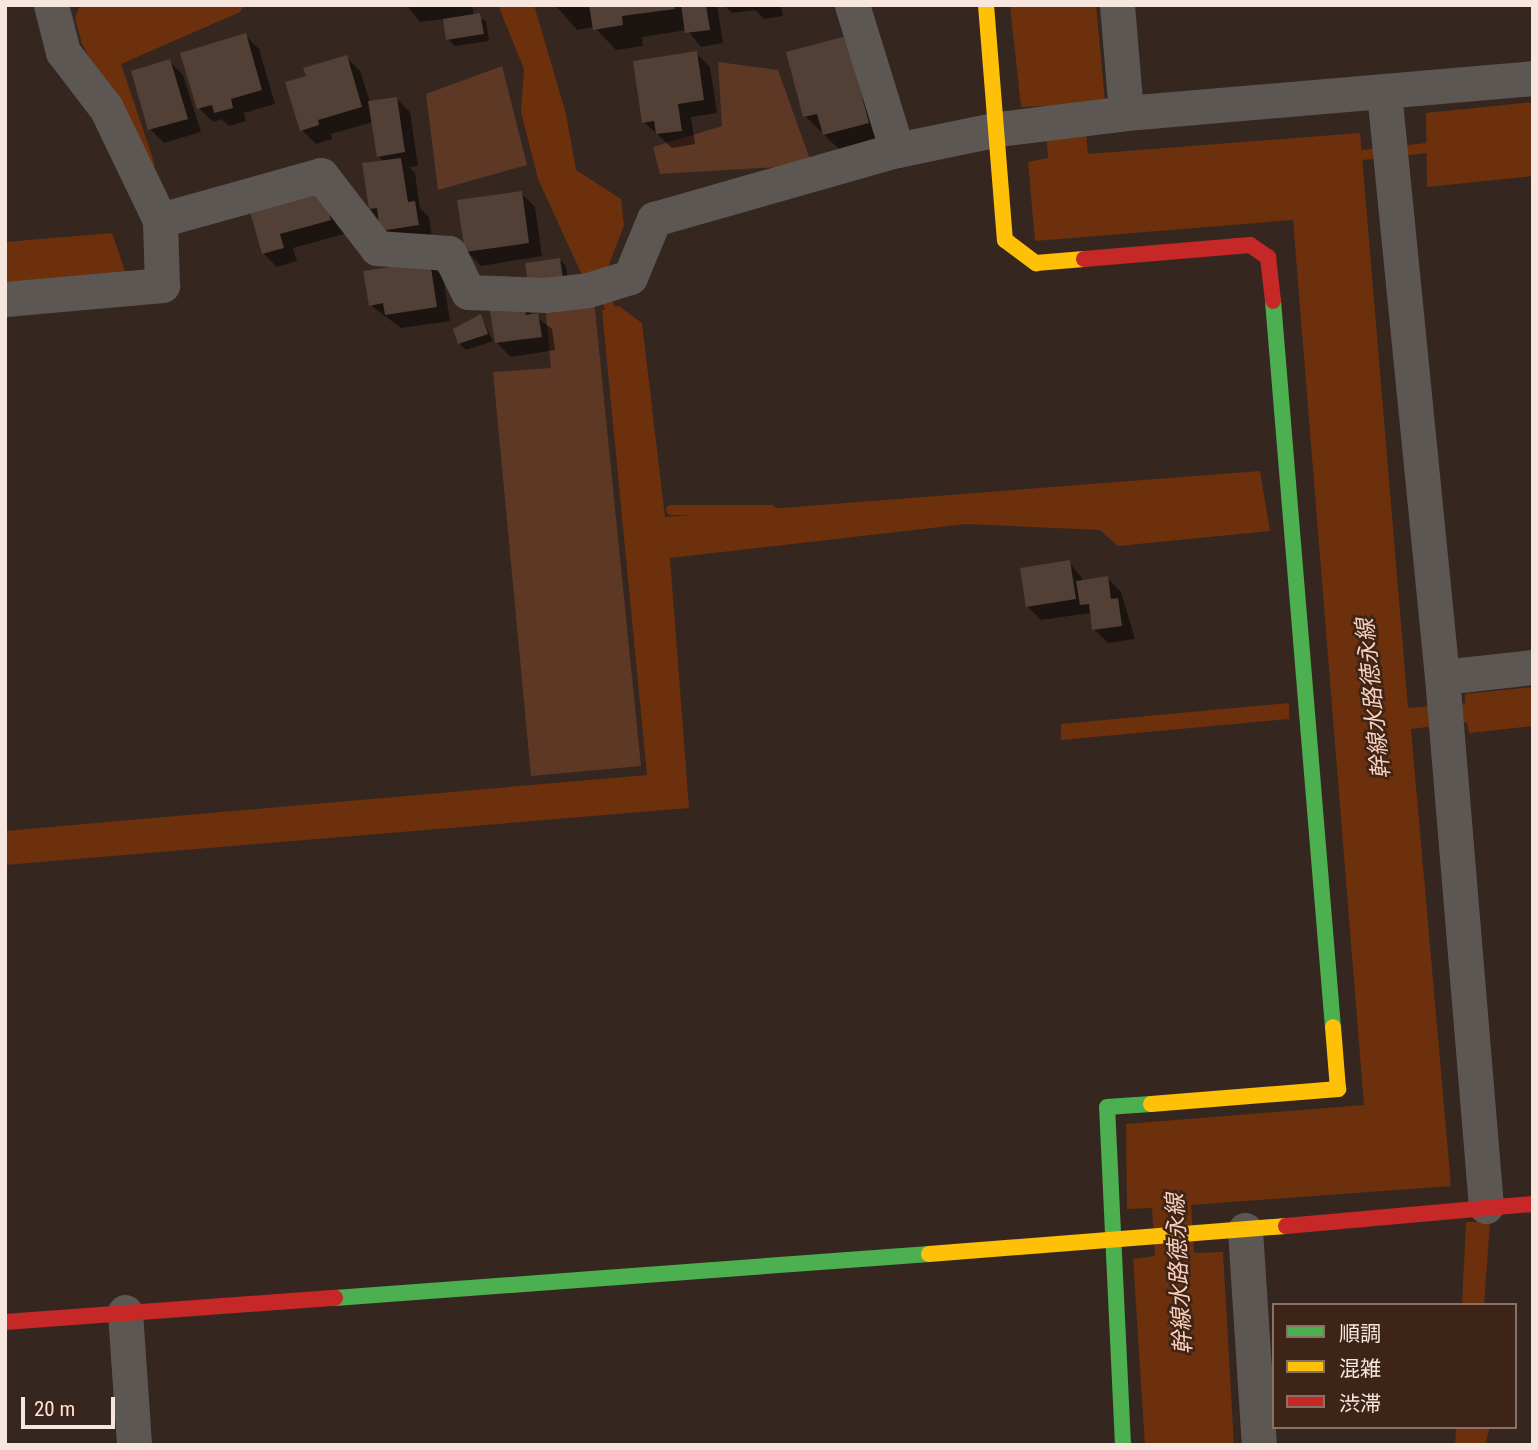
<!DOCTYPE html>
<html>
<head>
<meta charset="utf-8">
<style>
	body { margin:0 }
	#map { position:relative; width:1538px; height:1450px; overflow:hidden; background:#35271f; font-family:"Roboto Condensed","Noto Sans JP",sans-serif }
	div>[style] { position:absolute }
	.green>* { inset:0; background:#5c3825 }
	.water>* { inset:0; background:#6c300c }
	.shadow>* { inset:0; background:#0007 }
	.stream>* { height:10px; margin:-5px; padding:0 5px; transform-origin:5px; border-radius:5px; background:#6c300c }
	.building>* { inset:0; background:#523f35 }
	.street>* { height:35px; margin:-17.5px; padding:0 17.5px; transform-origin:17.5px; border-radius:17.5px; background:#5d5754 }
	.fast>* { height:16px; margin:-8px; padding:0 8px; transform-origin:8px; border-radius:8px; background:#4caf50 }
	.slow>* { height:16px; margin:-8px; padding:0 8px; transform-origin:8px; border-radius:8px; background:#ffc107 }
	.jam>* { height:16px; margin:-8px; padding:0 8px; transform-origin:8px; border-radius:8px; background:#c62828 }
	span { translate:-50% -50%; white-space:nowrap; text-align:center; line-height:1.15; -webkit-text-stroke:5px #3d2417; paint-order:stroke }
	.water-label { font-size:23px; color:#f9d0bd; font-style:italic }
	.frame { position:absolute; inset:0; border:7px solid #f7e6dd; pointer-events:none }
	.legend { position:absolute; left:1272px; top:1303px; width:245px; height:126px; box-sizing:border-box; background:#3d2417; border:2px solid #877266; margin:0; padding:9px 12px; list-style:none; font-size:21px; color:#f7e6dd }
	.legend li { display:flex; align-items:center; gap:14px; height:35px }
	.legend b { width:35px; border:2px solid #877266 }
	.scale { position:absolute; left:21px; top:1397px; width:94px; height:32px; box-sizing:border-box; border:4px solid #f7e6dd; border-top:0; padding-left:9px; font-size:21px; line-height:24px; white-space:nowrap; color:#f7e6dd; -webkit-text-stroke:5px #3d2417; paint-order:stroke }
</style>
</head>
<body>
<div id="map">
	<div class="green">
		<i style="clip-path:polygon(718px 62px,778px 70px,812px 165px,660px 174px,653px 147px,722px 126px)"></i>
		<i style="clip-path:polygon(502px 66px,527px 165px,438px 190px,426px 94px)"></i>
		<i style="clip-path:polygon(594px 300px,641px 766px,531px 776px,493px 372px,551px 368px,545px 304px)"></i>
	</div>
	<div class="water">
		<i style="clip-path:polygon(80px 5px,244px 5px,240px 12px,121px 64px,155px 165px,151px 169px,82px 44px,75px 18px)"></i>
		<i style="clip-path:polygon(498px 5px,534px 5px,566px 114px,576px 170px,621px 199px,624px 225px,607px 270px,583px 277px,538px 179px,521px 112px,524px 69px)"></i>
		<i style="clip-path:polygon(1010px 5px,1096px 5px,1105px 101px,1083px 103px,1088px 154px,1360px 133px,1408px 708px,1465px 703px,1465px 694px,1533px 687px,1533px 726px,1469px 733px,1467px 722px,1411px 729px,1451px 1186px,1191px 1205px,1194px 1253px,1223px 1252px,1234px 1445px,1145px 1445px,1133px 1259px,1155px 1256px,1152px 1208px,1127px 1209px,1126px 1124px,1364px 1105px,1293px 220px,1035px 241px,1028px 162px,1048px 158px,1044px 106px,1021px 107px)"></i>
		<i style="clip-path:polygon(1533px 102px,1533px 176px,1427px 187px,1426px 113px)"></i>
		<i style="clip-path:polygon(112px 233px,126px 274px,5px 284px,5px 242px)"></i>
		<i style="clip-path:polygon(619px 306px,642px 323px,665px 517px,1260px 471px,1270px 531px,1118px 546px,1100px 530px,966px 524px,670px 558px,689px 808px,5px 865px,5px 831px,647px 775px,602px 310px)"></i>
		<i style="clip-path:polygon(1289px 703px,1289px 719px,1061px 740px,1061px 724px)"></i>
		<i style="clip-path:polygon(1466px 1222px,1490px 1222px,1484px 1305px,1462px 1305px)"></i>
		<i style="clip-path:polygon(1456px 1427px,1490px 1427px,1485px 1445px,1455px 1445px)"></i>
	</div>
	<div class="shadow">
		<i style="clip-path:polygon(406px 5px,472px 5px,474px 16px,486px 21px,489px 41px,455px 46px,448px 39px,445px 19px,420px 22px)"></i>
		<i style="clip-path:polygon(555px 5px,717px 5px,723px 43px,701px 47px,687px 30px,642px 37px,643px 46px,616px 50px,594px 27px,577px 30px)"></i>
		<i style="clip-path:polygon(724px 5px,786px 5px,781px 6px,783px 16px,764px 19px,755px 10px,732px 13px)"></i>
		<i style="clip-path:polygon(245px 35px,259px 49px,275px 104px,244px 113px,246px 121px,229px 126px,222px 119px,213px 122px,199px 108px)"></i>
		<i style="clip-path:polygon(846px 38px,889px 144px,845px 155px,805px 116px)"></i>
		<i style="clip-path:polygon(696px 53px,710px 67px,717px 113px,691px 117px,695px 144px,672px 148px,644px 122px)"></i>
		<i style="clip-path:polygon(346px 57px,360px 71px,370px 102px,396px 98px,410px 112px,418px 166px,409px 167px,415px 173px,420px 208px,429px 217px,432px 239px,396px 244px,370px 208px,384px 162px,378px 156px,373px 122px,331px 134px,332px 139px,316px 144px,302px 130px,308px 78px)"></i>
		<i style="clip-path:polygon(169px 61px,183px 75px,201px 132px,164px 143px,150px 129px)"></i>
		<i style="clip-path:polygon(521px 193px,535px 207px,542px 256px,481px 266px,467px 252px)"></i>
		<i style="clip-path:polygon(336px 204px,344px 234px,293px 248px,297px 261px,277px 267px,263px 253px,251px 209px)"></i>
		<i style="clip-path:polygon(559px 259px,566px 266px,569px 285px,536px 290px)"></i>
		<i style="clip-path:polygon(429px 263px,443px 277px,450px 321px,401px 328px,370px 305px)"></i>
		<i style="clip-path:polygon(524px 308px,552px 329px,555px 350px,511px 357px,497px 343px)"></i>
		<i style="clip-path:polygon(481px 316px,493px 341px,466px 350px,459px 343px)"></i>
		<i style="clip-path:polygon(1069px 562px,1084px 581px,1107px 578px,1121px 592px,1135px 639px,1108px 643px,1094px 629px,1090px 613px,1041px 620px,1027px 606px)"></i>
	</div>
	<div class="stream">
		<i style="left:1362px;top:155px;width:65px;rotate:-6.1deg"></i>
		<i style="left:602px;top:290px;width:20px;rotate:66deg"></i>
		<i style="left:671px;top:510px;width:100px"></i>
	</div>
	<div class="building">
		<i style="clip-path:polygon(589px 5px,674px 5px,675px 9px,622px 16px,623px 25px,593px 30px)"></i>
		<i style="clip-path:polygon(681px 5px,706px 5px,710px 30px,685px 33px)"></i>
		<i style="clip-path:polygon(480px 13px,484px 34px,446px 40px,443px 19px)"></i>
		<i style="clip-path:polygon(246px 33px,262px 90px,231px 99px,233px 108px,214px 113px,212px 105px,197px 109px,180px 53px)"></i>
		<i style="clip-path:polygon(846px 36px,869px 123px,823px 135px,817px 114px,803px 117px,786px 52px)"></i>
		<i style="clip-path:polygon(697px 51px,704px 100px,678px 104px,682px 131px,656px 134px,654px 121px,642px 123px,633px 61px)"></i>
		<i style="clip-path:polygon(347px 55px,362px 107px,318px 120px,319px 125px,300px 131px,285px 82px,306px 76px,303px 68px)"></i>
		<i style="clip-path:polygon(170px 59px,188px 119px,148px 130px,131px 71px)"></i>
		<i style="clip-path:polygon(397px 97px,405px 152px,377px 157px,368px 101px)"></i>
		<i style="clip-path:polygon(401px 158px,408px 202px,415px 201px,419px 225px,380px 231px,377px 208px,369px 209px,362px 163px)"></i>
		<i style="clip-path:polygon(322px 188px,331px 220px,280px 234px,284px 248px,262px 254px,249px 208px)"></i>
		<i style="clip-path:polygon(522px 191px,529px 243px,465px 252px,457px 200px)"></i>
		<i style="clip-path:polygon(560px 258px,563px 279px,528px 284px,525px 263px)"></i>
		<i style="clip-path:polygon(430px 261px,437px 307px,385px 315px,383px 303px,369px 306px,363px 271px)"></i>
		<i style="clip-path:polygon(524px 306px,526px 315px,538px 313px,542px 337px,495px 343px,490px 311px)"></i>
		<i style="clip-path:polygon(481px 314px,488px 334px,458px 344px,453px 329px)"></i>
		<i style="clip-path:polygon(1070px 560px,1076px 599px,1026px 607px,1020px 568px)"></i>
		<i style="clip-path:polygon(1108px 576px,1111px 599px,1118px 598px,1122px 626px,1092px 630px,1089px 604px,1080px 605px,1076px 581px)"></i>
	</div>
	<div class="street">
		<i style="left:852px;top:5px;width:152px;rotate:72.8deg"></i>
		<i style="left:1117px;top:5px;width:108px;rotate:85.2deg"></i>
		<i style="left:1384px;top:92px;width:588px;rotate:84.34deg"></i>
		<i style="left:1442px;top:677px;width:531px;rotate:85.25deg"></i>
		<i style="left:160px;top:220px;width:167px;rotate:-15.6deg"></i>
		<i style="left:321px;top:175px;width:92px;rotate:52.5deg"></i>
		<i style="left:377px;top:248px;width:72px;rotate:4deg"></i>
		<i style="left:449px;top:253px;width:43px;rotate:64deg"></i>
		<i style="left:468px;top:292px;width:77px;rotate:2.2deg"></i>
		<i style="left:545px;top:295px;width:43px;rotate:-6.6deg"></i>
		<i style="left:588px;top:290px;width:44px;rotate:-17.2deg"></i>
		<i style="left:630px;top:277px;width:63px;rotate:-67.5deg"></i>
		<i style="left:654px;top:219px;width:253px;rotate:-15.9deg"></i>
		<i style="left:897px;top:150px;width:103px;rotate:-11.7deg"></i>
		<i style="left:998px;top:129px;width:129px;rotate:-7.1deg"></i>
		<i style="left:1126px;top:113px;width:409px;rotate:-4.9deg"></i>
		<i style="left:5px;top:299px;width:158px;rotate:-5.1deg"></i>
		<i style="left:162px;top:285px;width:65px;rotate:-91.8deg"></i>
		<i style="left:160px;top:220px;width:124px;rotate:-115.7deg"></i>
		<i style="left:106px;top:108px;width:71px;rotate:-127.5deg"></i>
		<i style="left:63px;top:52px;width:49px;rotate:-104.3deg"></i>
		<i style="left:1442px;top:677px;width:92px;rotate:-6.3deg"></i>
		<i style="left:1245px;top:1230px;width:215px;rotate:86.3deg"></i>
		<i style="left:125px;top:1312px;width:133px;rotate:86.1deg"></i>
	</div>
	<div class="fast">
		<i style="left:1273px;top:301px;width:728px;rotate:85.28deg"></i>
		<i style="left:335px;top:1298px;width:596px;rotate:-4.24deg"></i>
		<i style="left:1123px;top:1445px;width:338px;rotate:-92.7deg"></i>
		<i style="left:1107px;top:1107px;width:44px;rotate:-3.9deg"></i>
	</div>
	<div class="slow">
		<i style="left:986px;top:5px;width:236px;rotate:85.4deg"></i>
		<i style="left:1005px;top:240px;width:39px;rotate:37deg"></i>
		<i style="left:1036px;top:263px;width:48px;rotate:-4.8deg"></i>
		<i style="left:1151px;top:1104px;width:188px;rotate:-4.6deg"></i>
		<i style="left:1338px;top:1089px;width:62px;rotate:-94.6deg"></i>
		<i style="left:929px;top:1254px;width:358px;rotate:-4.5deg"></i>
	</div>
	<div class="jam">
		<i style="left:1084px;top:259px;width:167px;rotate:-4.8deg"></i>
		<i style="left:1250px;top:245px;width:22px;rotate:34deg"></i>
		<i style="left:1268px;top:257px;width:44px;rotate:83.5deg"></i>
		<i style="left:1286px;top:1226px;width:248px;rotate:-5.1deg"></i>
		<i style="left:5px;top:1322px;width:331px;rotate:-4.2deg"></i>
	</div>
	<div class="water-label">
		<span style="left:1374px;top:699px;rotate:-96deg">幹線水路徳永線</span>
		<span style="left:1180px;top:1274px;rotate:-93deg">幹線水路徳永線</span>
	</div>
	<div class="frame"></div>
	<ul class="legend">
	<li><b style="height:9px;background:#4caf50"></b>順調</li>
	<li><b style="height:9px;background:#ffc107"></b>混雑</li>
	<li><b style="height:9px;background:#c62828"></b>渋滞</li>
	</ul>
	<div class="scale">20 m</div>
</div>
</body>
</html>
